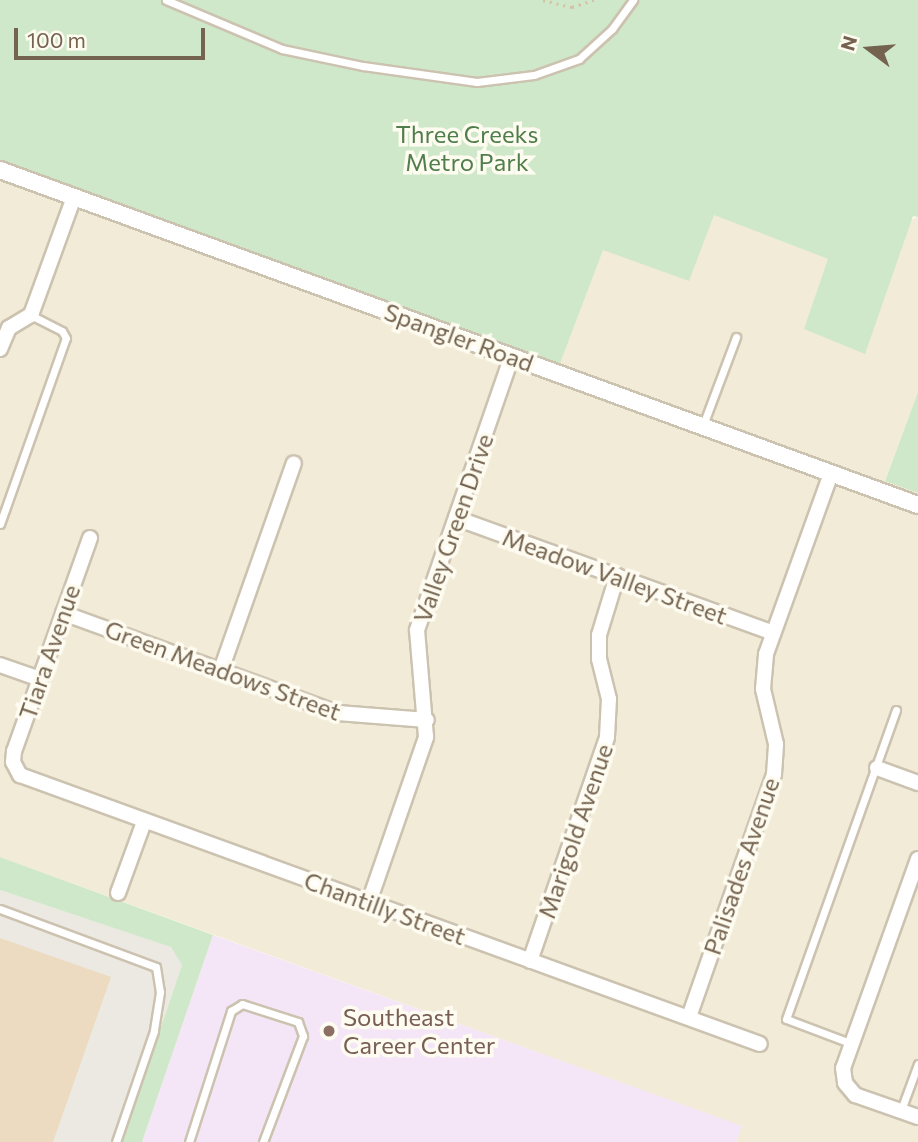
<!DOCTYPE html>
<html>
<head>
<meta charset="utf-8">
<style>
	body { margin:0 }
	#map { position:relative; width:918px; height:1142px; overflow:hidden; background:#fbf8ea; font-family:Commissioner,sans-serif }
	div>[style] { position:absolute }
	.residential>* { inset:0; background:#f2ebd8 }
	.industrial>* { inset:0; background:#ece9e2 }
	.education>* { inset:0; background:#f5e6f7 }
	.green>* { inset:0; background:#cfe8c9 }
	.building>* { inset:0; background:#ecdbc1 }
	.path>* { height:2.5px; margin-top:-1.25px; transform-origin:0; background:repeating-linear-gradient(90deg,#d3c1a6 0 2px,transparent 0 7px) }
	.roads { filter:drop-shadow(2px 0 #ccc2b0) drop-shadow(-2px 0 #ccc2b0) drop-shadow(0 2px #ccc2b0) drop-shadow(0 -2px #ccc2b0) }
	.service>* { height:7px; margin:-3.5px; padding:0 3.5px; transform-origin:3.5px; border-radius:3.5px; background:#fff }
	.minor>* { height:14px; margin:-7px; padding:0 7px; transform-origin:7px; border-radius:7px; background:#fff }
	.tertiary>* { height:16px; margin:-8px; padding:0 8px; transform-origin:8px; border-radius:8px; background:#fff }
	.dots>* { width:19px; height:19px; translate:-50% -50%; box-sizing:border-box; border:4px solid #fefbf0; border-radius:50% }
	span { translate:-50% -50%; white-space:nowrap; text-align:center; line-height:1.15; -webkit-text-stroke:7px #fefbf0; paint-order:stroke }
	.park-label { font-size:24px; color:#507e4b }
	.street-label { font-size:24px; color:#74634f }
	.education-label { font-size:24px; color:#785e54 }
	.left { translate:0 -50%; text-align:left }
	.north { position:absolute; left:834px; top:14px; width:70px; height:70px; -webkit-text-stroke:5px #fefbf0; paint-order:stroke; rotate:286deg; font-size:19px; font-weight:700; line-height:28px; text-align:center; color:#74634f }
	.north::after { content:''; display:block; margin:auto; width:24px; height:32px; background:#74634f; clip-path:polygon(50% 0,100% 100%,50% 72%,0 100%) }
	.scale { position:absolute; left:14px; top:28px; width:191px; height:32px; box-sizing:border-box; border:4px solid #74634f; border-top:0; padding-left:9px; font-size:21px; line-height:24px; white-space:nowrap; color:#74634f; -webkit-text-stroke:5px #fefbf0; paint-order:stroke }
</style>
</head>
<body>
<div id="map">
	<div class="residential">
		<i style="clip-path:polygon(0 162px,559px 365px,603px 249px,713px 214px,828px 259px,918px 217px,918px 392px,885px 480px,918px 493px,918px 1142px,736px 1142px,741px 1126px,0 857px)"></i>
	</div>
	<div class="industrial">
		<i style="clip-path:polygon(0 890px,172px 947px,182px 965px,122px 1142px,0 1142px)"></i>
	</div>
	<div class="education">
		<i style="clip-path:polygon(213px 935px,742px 1126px,736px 1142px,142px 1142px)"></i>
	</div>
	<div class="green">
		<i style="clip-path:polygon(0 0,918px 0,918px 217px,913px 216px,865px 354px,804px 329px,828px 259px,714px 215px,689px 281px,603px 250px,559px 366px,0 162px)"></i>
		<i style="clip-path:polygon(918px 392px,918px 493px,885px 481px)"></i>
		<i style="clip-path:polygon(0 857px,213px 935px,142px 1142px,122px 1142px,182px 965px,171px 947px,0 890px)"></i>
	</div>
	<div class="building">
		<i style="clip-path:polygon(0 938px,111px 977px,53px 1142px,0 1142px)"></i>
	</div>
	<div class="path">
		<i style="left:543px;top:0;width:30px;rotate:14deg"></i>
		<i style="left:572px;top:7px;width:23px;rotate:-18deg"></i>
	</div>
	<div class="roads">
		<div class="service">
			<i style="left:166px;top:0;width:126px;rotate:22.9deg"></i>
			<i style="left:282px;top:49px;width:83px;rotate:11.9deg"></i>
			<i style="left:363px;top:66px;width:115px;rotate:8deg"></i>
			<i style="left:477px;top:82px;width:57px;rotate:-7deg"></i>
			<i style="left:534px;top:75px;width:48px;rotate:-19.6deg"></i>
			<i style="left:579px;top:59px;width:45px;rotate:-42.3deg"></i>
			<i style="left:612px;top:29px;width:36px;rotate:-54deg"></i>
			<i style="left:703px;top:425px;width:94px;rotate:-69.4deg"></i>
			<i style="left:0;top:524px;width:197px;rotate:-70.5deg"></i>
			<i style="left:66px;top:338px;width:8px;rotate:-120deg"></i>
			<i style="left:62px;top:331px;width:35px;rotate:-153deg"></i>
			<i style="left:0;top:909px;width:166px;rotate:20.4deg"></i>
			<i style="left:156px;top:967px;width:25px;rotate:81deg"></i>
			<i style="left:160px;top:992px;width:39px;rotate:99deg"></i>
			<i style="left:154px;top:1031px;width:117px;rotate:108.9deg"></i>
			<i style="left:850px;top:1043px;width:68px;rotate:-159.4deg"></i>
			<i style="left:786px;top:1019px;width:328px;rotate:-70.4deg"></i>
			<i style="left:901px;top:1110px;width:49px;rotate:-69.7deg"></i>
			<i style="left:189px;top:1142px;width:138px;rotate:-72.2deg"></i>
			<i style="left:231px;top:1011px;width:13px;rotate:-32deg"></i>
			<i style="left:242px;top:1004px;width:59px;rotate:17.8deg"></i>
			<i style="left:298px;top:1022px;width:15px;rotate:70deg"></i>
			<i style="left:303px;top:1036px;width:113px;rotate:110.7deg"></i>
		</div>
		<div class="minor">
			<i style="left:0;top:349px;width:23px;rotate:-67deg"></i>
			<i style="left:9px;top:328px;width:26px;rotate:-31deg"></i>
			<i style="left:31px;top:315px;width:126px;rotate:-70deg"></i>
			<i style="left:456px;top:518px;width:337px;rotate:19.9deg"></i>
			<i style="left:90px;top:538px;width:226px;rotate:109.6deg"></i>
			<i style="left:14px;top:751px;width:11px;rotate:95deg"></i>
			<i style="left:13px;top:762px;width:15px;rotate:62deg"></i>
			<i style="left:20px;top:775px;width:787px;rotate:19.98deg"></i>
			<i style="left:63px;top:613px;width:293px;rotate:20deg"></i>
			<i style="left:338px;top:713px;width:89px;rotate:4.5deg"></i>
			<i style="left:0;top:665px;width:42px;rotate:19.3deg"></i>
			<i style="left:221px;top:670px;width:219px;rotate:-70.6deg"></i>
			<i style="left:877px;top:768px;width:44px;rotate:20.1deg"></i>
			<i style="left:918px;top:859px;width:222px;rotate:109.7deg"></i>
			<i style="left:843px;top:1068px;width:15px;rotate:82deg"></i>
			<i style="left:845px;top:1083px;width:16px;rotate:50deg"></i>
			<i style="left:855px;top:1095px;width:67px;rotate:19.2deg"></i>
			<i style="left:118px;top:893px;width:76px;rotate:-69.9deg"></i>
			<i style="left:369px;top:902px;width:175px;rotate:-70.9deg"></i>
			<i style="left:426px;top:737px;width:107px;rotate:-94.8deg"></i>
			<i style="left:417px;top:630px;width:290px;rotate:-70.9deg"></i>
			<i style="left:530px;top:961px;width:237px;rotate:-71deg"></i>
			<i style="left:607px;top:737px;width:38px;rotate:-87deg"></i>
			<i style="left:609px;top:699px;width:41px;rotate:-104deg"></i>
			<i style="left:599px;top:659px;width:24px;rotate:-90deg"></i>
			<i style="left:599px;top:635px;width:62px;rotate:-73deg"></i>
			<i style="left:689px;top:1017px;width:257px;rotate:-70.7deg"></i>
			<i style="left:774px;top:774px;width:30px;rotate:-86deg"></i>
			<i style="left:776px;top:744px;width:57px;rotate:-103.3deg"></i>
			<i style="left:763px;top:689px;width:35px;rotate:-85deg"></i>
			<i style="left:766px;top:654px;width:192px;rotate:-70.2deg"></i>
		</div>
		<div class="tertiary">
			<i style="left:0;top:170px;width:977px;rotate:20.05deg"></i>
		</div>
	</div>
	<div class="dots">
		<i style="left:329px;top:1031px;background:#8d6e63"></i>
	</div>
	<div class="park-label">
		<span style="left:467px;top:148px">Three Creeks<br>Metro Park</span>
	</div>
	<div class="street-label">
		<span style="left:459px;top:337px;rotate:20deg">Spangler Road</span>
		<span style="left:453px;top:528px;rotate:-71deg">Valley Green Drive</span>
		<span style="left:615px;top:576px;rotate:20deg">Meadow Valley Street</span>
		<span style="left:49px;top:652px;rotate:-71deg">Tiara Avenue</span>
		<span style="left:223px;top:670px;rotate:20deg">Green Meadows Street</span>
		<span style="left:575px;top:831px;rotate:-71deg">Marigold Avenue</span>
		<span style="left:741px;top:866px;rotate:-71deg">Palisades Avenue</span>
		<span style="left:385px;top:908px;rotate:20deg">Chantilly Street</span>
	</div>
	<div class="education-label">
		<span class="left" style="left:343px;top:1031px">Southeast<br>Career Center</span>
	</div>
	<div class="north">N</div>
	<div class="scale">100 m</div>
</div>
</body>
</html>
